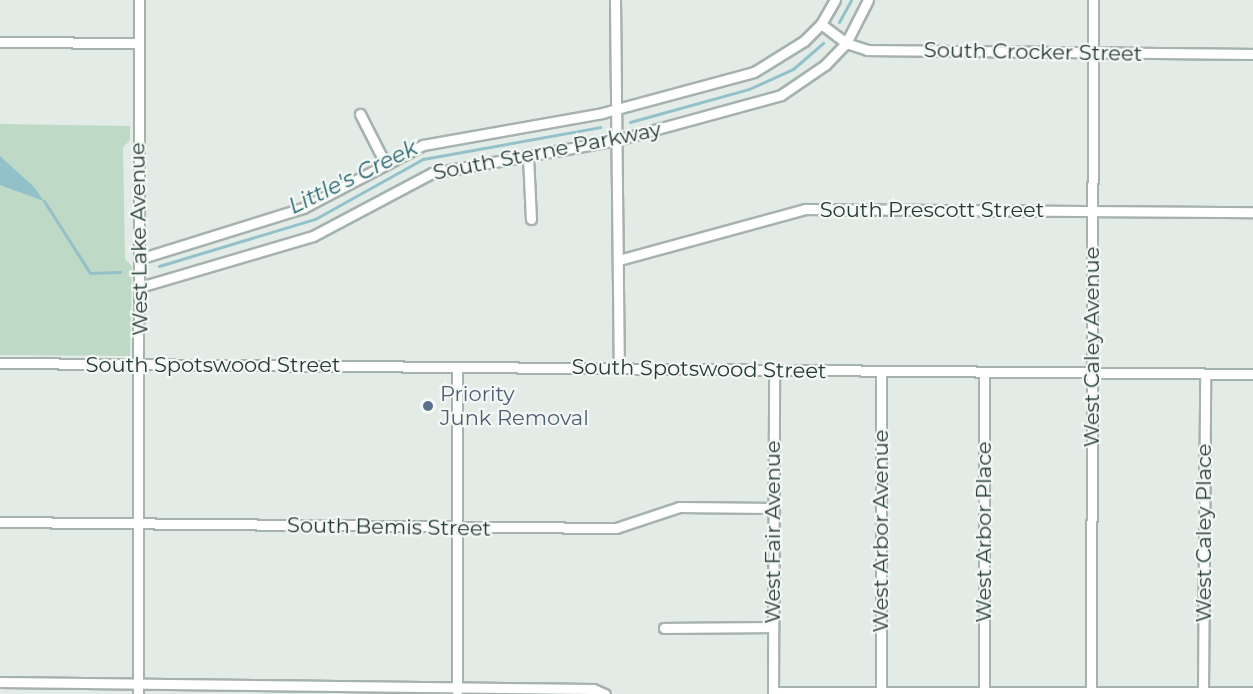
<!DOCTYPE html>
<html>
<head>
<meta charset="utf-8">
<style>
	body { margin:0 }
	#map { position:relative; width:1253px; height:694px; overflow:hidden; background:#e3ebe7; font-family:Montserrat,sans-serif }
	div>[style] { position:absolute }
	.green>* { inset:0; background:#bed9c5 }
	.water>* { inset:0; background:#92c1c9 }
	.stream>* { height:3px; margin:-1.5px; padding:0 1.5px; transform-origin:1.5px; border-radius:1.5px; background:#92c1c9 }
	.roads { filter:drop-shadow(2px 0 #a6b2ae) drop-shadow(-2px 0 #a6b2ae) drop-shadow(0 2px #a6b2ae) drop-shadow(0 -2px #a6b2ae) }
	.minor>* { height:9px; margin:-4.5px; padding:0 4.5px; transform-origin:4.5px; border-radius:4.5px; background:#fff }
	.dots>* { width:16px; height:16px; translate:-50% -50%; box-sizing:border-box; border:3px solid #f3f8f5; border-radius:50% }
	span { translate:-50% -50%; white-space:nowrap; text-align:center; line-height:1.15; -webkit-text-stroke:4.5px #f3f8f5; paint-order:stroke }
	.street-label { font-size:21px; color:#253a34 }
	.service-label { font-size:21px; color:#4e5e75 }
	.left { translate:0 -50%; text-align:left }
	.water-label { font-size:22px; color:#26636e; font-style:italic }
</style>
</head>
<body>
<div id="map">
	<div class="green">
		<i style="clip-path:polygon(0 124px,130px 126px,130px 140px,123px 148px,125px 259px,132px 266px,130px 356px,0 355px)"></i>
	</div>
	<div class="water">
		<i style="clip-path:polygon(0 156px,34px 187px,44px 201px,0 185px)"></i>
	</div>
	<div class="stream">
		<i style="left:839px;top:22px;width:25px;rotate:-61deg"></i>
		<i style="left:630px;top:122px;width:123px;rotate:-15.5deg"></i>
		<i style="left:749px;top:89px;width:48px;rotate:-24.4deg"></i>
		<i style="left:793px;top:69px;width:40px;rotate:-41deg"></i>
		<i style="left:44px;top:201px;width:85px;rotate:57.4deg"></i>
		<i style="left:90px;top:273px;width:30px;rotate:-2deg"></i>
		<i style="left:159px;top:266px;width:163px;rotate:-16.8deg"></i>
		<i style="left:315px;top:219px;width:124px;rotate:-29.1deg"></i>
		<i style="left:423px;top:159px;width:180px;rotate:-10.2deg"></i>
	</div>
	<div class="roads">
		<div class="minor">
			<i style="left:615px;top:0;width:368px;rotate:89.4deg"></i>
			<i style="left:821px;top:24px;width:31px;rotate:37deg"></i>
			<i style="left:846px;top:43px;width:22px;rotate:18deg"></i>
			<i style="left:867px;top:50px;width:386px;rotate:0.6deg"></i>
			<i style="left:0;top:42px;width:139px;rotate:0.4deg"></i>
			<i style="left:360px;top:114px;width:55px;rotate:63deg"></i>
			<i style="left:528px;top:156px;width:63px;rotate:87.3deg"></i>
			<i style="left:139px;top:259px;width:172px;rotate:-17.3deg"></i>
			<i style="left:303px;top:208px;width:136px;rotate:-27.7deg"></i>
			<i style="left:423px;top:145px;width:182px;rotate:-10.1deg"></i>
			<i style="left:602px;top:113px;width:157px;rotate:-15.1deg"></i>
			<i style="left:754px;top:72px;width:59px;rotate:-31.8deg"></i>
			<i style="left:804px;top:41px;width:24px;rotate:-45deg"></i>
			<i style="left:821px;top:24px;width:28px;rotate:-60deg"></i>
			<i style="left:619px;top:260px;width:193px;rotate:-15.3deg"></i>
			<i style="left:805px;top:209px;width:448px;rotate:0.4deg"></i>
			<i style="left:140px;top:287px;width:180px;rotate:-16.4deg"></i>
			<i style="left:313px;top:236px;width:135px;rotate:-27.9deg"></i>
			<i style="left:432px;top:173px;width:188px;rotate:-10.1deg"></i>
			<i style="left:617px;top:140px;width:170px;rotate:-15.3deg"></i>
			<i style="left:781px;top:95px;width:53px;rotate:-34.3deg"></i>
			<i style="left:825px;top:65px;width:30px;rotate:-46deg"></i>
			<i style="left:846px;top:43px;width:48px;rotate:-62.9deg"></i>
			<i style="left:0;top:363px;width:1253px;rotate:0.5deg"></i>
			<i style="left:457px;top:367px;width:324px;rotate:90deg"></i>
			<i style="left:881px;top:371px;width:321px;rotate:90deg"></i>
			<i style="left:0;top:522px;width:616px;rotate:0.56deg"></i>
			<i style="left:616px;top:528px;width:66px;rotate:-18.4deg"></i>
			<i style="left:679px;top:507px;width:94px;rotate:0.6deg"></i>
			<i style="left:664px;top:628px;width:109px;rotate:-0.5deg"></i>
			<i style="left:0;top:682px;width:593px;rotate:0.68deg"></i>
			<i style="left:593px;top:689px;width:13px;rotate:23deg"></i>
			<i style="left:773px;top:692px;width:480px"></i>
			<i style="left:984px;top:692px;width:320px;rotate:-90deg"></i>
			<i style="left:1203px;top:692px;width:318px;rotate:-89.6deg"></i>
			<i style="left:138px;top:694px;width:694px;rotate:-89.92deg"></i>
			<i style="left:773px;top:694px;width:324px;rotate:-89.8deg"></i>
			<i style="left:1091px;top:694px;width:694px;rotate:-89.83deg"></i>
		</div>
	</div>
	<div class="dots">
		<i style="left:428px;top:406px;background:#5c6f8a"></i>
	</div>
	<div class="street-label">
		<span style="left:1033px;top:52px;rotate:1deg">South Crocker Street</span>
		<span style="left:547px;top:151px;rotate:-11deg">South Sterne Parkway</span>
		<span style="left:932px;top:210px">South Prescott Street</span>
		<span style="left:139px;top:239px;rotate:-91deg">West Lake Avenue</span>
		<span style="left:1092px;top:347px;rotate:-90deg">West Caley Avenue</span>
		<span style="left:213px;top:365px">South Spotswood Street</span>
		<span style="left:699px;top:369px;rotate:1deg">South Spotswood Street</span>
		<span style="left:389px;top:527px;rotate:1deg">South Bemis Street</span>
		<span style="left:881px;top:531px;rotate:-90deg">West Arbor Avenue</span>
		<span style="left:773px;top:532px;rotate:-90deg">West Fair Avenue</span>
		<span style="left:984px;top:532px;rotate:-90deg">West Arbor Place</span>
		<span style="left:1204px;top:533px;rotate:-90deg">West Caley Place</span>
	</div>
	<div class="service-label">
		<span class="left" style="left:440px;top:406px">Priority<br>Junk Removal</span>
	</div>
	<div class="water-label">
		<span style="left:353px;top:177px;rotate:-26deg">Little's Creek</span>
	</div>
</div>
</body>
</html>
